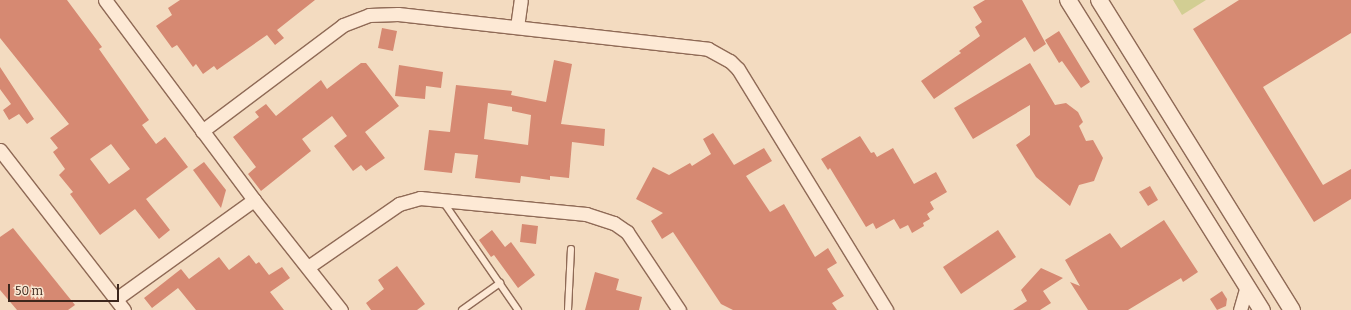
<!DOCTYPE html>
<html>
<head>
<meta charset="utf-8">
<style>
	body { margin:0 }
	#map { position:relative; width:1351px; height:310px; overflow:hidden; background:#f3dbc0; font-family:Bitter,serif }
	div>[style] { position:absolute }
	.green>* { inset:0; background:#d2ce93 }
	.building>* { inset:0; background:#d68972 }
	.roads { filter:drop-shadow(1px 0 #8f6a56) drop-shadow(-1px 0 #8f6a56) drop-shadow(0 1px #8f6a56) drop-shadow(0 -1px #8f6a56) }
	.service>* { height:6px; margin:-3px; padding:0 3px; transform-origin:3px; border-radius:3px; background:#fde9d5 }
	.minor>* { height:13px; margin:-6.5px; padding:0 6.5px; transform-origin:6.5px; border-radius:6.5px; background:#fde9d5 }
	.tertiary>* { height:16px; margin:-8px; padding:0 8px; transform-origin:8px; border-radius:8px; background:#fde9d5 }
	span { translate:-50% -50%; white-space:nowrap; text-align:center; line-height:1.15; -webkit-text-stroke:3.5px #f9e6d1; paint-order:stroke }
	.scale { position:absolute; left:8px; top:284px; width:111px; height:18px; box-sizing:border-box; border:2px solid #3c261c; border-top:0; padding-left:5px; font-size:12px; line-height:14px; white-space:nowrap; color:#3c261c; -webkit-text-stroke:3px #f9e6d1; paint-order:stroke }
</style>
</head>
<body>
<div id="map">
	<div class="green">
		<i style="clip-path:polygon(1173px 0,1206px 0,1182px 15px)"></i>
	</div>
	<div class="building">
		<i style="clip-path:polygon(evenodd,0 0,67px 0,102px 47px,99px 49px,149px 120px,142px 125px,156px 144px,165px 137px,188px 167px,146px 199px,170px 230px,159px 239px,135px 209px,100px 235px,70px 194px,73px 192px,59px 175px,65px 169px,53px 152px,58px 148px,50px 138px,69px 124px,0 38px,0 0,111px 144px,130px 169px,109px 184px,90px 159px,111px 144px)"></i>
		<i style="clip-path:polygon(180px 0,315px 0,277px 30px,284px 38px,275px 45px,267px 35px,217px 70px,214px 66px,203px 74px,196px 64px,193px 67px,177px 45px,172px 48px,156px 26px,172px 15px,168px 8px)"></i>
		<i style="clip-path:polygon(985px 0,1022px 0,1046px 44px,1034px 52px,1025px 37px,934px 99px,921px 81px,961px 53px,959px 51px,980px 36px,975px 27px,982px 22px,973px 7px)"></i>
		<i style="clip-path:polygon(1239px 0,1351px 0,1351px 33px,1263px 87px,1323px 185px,1351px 169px,1351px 199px,1314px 222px,1193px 29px)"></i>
		<i style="clip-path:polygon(382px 28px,397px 31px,393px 51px,378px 48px)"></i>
		<i style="clip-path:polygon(1059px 31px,1090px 82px,1081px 88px,1062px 61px,1059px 63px,1045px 40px)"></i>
		<i style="clip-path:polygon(evenodd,554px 60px,572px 64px,561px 124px,605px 129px,604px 146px,572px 142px,569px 178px,550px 176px,550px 180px,521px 176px,520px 183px,475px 178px,478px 155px,455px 153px,452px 173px,424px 170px,429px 130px,450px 132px,456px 85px,512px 91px,511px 95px,546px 102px,554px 60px,488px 103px,512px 107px,512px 111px,531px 115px,528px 145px,484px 139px,488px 103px)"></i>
		<i style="clip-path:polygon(361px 63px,366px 63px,399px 106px,365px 132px,385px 158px,366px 171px,361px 165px,353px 171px,334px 146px,347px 136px,332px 116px,302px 139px,311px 151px,261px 191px,248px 174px,256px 167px,233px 137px,259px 117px,255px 112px,266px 104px,276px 116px,321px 80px,327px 89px)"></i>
		<i style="clip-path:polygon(1030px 63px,1055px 105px,1066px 103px,1078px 112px,1083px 122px,1079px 126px,1086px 141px,1093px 140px,1103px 158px,1094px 181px,1079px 185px,1070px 206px,1036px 177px,1016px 145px,1030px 135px,1030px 105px,973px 139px,954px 108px)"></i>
		<i style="clip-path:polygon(399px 65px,443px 72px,441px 88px,426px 86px,425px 99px,395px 96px)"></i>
		<i style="clip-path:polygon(0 67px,34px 119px,27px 124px,19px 114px,9px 120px,3px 110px,11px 104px,0 89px)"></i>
		<i style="clip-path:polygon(713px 133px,734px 165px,764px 148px,772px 161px,746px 176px,770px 212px,784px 204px,815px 257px,828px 248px,837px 263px,827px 269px,844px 296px,832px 303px,837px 310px,733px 310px,721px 304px,673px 232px,662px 239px,651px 221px,663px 213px,636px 199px,653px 167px,669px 175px,690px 163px,692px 166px,711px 154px,703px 139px)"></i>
		<i style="clip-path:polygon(860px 136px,871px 153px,874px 152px,877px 157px,893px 148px,914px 184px,936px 172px,947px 192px,930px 202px,934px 209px,927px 214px,930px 219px,923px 223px,924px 226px,912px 233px,908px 225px,900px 229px,894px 219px,876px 229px,873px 223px,866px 227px,830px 168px,828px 170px,821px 159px)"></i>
		<i style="clip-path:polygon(204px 162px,226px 190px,221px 208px,193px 170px)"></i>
		<i style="clip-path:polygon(1150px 186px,1158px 200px,1148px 206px,1139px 192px)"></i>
		<i style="clip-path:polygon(1164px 220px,1198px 272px,1183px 282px,1181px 278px,1128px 310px,1088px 310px,1070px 282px,1080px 286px,1065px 260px,1110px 233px,1121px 248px)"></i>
		<i style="clip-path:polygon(522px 224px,538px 226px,536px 244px,520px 242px)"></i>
		<i style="clip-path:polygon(13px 228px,75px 305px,68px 310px,17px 310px,0 290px,0 237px)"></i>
		<i style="clip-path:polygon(492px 230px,505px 247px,511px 242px,535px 275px,518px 288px,494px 255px,491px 257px,479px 240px)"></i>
		<i style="clip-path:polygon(998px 230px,1016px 257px,961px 294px,943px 267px)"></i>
		<i style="clip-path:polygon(249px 255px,256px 264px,259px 262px,269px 275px,282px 267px,290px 278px,270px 292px,284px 310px,196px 310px,178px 288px,152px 308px,144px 298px,181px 269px,189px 279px,219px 257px,229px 270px)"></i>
		<i style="clip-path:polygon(397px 266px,425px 304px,417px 310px,371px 310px,366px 303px,384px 289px,378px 280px)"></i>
		<i style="clip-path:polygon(1041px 268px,1063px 278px,1043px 291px,1051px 303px,1040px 310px,1013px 310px,1027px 301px,1021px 290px)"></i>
		<i style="clip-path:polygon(595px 272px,619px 279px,616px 290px,642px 297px,639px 310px,585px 310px)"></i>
		<i style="clip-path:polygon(1222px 291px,1227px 299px,1226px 306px,1217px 310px,1210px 299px)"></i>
	</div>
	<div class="roads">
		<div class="service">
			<i style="left:442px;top:200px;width:134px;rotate:55.4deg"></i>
			<i style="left:462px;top:310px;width:47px;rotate:-35.4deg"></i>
			<i style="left:568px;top:310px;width:61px;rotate:-87.2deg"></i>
		</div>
		<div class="minor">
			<i style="left:105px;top:0;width:249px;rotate:53.3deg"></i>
			<i style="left:254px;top:200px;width:140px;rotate:51.7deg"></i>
			<i style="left:517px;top:27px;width:27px;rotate:-82deg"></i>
			<i style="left:202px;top:131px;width:176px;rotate:-36.9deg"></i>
			<i style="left:343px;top:25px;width:28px;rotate:-21deg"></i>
			<i style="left:369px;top:15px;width:29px;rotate:-2deg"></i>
			<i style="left:398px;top:14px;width:312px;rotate:6.4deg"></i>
			<i style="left:708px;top:49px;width:25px;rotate:29deg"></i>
			<i style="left:730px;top:61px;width:11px;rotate:45deg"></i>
			<i style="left:738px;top:69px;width:283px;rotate:58.4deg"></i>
			<i style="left:0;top:150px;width:202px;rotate:52.2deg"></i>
			<i style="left:308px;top:267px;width:111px;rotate:-34.7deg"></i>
			<i style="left:399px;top:204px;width:22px;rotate:-16deg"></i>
			<i style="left:420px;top:198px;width:167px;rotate:5.5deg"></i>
			<i style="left:586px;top:214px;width:29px;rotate:18deg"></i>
			<i style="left:614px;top:223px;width:16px;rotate:35deg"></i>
			<i style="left:627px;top:232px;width:94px;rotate:56.3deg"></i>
			<i style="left:116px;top:299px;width:170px;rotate:-35.7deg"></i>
			<i style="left:1240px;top:310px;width:25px;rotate:-74deg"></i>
		</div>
		<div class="tertiary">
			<i style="left:1068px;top:0;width:366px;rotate:58deg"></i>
			<i style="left:1099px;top:0;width:365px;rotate:58.1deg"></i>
		</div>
	</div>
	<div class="scale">50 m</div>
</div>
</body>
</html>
